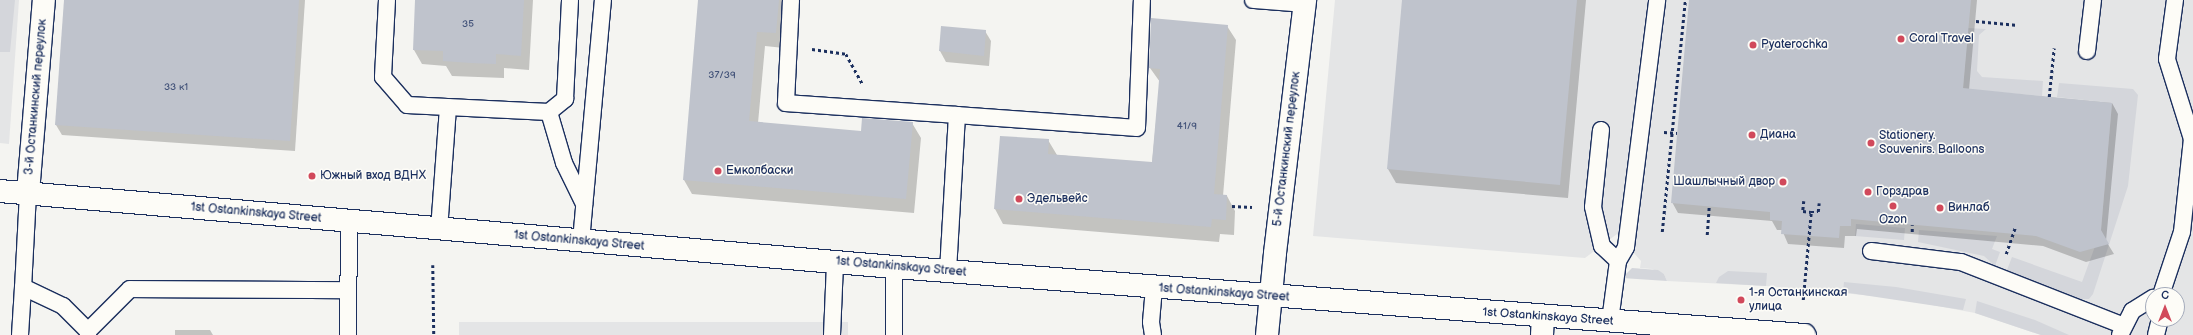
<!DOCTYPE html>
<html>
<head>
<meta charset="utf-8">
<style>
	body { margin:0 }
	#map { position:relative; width:2193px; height:335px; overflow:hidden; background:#f4f4f1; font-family:"Balsamiq Sans",sans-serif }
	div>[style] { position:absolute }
	.built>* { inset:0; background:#e4e5e6 }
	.green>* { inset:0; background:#d4d6db }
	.shadow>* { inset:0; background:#0003 }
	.building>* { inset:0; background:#bfc3cc }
	.path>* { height:2.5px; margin-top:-1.25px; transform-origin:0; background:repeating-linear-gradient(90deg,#1b2f5e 0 3px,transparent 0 6px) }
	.roads { filter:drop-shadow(1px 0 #1b2f5e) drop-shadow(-1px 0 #1b2f5e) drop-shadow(0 1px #1b2f5e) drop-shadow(0 -1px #1b2f5e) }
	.service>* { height:16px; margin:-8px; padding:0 8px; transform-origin:8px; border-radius:8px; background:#fdfcf7 }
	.minor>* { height:22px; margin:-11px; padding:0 11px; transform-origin:11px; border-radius:11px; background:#fdfcf7 }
	.tertiary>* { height:22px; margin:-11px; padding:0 11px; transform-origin:11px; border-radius:11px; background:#fdfcf7 }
	.dots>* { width:11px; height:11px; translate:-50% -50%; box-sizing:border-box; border:2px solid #fdfcf7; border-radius:50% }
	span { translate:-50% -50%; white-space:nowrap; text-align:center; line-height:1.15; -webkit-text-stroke:3px #fdfcf7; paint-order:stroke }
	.number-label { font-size:10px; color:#44547a }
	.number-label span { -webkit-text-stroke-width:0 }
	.poi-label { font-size:12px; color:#1b2f5e }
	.left { translate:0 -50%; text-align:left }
	.right { translate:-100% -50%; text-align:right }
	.street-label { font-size:12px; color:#1b2f5e }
	.north { position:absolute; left:2145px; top:287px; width:40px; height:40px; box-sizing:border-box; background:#fdfcf7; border:1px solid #a3aaba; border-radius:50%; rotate:0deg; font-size:11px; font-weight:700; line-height:16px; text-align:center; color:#1b2f5e }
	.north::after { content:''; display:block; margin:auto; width:14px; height:18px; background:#d1495b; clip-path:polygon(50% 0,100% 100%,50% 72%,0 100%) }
</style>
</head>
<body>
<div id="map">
	<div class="built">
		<i style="clip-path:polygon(0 0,19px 0,9px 144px,0 143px)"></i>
		<i style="clip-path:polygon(evenodd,1335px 0,2193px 0,2193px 335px,2041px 335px,1975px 313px,1895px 298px,1766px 286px,1667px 281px,1664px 274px,1652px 269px,1640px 268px,1641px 261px,1617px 234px,1585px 258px,1313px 236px,1335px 0,2153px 295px,2177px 295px,2177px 319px,2153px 319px,2153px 295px)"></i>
		<i style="clip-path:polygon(459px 322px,848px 322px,848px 335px,459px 335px)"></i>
	</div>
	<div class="green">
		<i style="clip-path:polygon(0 0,15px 0,10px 52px,0 52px)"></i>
		<i style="clip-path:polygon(1968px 28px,1986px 29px,1979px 35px,1977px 71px,1982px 77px,2043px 81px,2042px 96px,1963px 89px)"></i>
		<i style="clip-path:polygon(2059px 83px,2133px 89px,2138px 95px,2128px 186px,2093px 294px,2089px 299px,2081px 299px,2007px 270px,2012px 257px,2082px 282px,2101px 230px,2112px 103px,2057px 97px)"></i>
		<i style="clip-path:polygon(1856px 224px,1905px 228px,1904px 240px,1855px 236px)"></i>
		<i style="clip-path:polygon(1919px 230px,1997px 236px,1992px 249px,2000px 252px,1995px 266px,1984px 256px,1918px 242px)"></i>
		<i style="clip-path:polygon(1632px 268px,1658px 270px,1664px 274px,1667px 281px,1622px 278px)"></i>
		<i style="clip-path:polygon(1728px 271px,1767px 273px,1766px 286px,1716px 283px,1719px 277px)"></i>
		<i style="clip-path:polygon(1844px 282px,1896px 287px,1966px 299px,1963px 310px,1843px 292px)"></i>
		<i style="clip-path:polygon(1977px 301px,2035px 320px,2069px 335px,2041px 335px,1975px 313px)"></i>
	</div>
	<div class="shadow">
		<i style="clip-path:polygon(65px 0,305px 0,295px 151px,62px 135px,56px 125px)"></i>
		<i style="clip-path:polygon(416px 0,533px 0,529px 70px,504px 68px,504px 78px,452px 76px,446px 66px,422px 64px,414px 50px)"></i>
		<i style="clip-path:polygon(699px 0,788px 0,784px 48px,765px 46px,758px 123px,862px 132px,912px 123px,921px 138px,914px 213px,692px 194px,684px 180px)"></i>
		<i style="clip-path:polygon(1403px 0,1586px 0,1568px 198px,1396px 183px,1388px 169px)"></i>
		<i style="clip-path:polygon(1690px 0,1977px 0,1969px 90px,2112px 103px,2118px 114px,2106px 241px,2114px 254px,2086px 262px,2043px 246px,1857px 229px,1856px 236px,1845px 236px,1844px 248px,1788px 244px,1782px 230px,1777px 230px,1772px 221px,1678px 213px,1672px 202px)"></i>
		<i style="clip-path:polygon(1227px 26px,1236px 40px,1223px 196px,1227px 196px,1235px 211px,1234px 235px,1220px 234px,1219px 242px,1003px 224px,995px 209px,1001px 137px,1048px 140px,1057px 155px,1152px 163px,1160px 82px,1150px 68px)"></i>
		<i style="clip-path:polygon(942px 27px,985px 31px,991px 41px,989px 66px,946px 62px,940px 51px)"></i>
		<i style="clip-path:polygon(175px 330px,210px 330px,213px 335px,175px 335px)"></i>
	</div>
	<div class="building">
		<i style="clip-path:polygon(64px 0,299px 0,290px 141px,55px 125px)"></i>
		<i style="clip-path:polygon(415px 0,524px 0,521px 56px,496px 54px,496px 64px,471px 63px,443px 61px,443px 51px,413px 50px)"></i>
		<i style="clip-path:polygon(698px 0,779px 0,776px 33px,757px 32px,749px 121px,861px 131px,862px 118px,913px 122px,906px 199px,683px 180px)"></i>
		<i style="clip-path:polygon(1402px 0,1577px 0,1560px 185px,1387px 169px)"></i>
		<i style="clip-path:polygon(1689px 0,1971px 0,1963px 88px,2112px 103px,2101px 230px,2109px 244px,2080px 252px,2036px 236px,1851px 219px,1851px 226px,1840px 226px,1839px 238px,1781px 234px,1782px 221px,1770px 220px,1770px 212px,1671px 203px)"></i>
		<i style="clip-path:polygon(1151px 18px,1228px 25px,1214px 194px,1227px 195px,1226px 220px,1212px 219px,1211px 227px,994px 209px,1000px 136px,1049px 139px,1048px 154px,1152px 162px,1160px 69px,1149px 68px)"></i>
		<i style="clip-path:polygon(941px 26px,986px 30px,984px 56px,939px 51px)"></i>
	</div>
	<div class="path">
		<i style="left:1976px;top:21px;width:42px;rotate:5.4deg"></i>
		<i style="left:812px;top:49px;width:34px;rotate:8deg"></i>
		<i style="left:846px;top:54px;width:35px;rotate:61deg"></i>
		<i style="left:2049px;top:97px;width:49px;rotate:-84.2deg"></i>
		<i style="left:1664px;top:132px;width:13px;rotate:4deg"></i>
		<i style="left:1804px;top:201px;width:10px;rotate:96deg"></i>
		<i style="left:1803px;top:211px;width:8px;rotate:7deg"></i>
		<i style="left:1811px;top:212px;width:7px"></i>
		<i style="left:1818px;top:212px;width:9px;rotate:-84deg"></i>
		<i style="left:1232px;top:206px;width:20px;rotate:3deg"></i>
		<i style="left:1662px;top:232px;width:233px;rotate:-84.3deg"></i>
		<i style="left:1912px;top:232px;width:7px;rotate:-90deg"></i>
		<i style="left:1707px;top:235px;width:29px;rotate:-86deg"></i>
		<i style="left:2006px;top:254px;width:28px;rotate:-71deg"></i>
		<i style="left:433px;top:265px;width:70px;rotate:89.2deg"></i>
		<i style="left:1803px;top:300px;width:88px;rotate:-84.8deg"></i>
	</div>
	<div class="roads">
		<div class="service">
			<i style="left:387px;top:0;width:77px;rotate:93deg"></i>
			<i style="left:383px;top:77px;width:37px;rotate:49deg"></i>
			<i style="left:407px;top:105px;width:142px;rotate:2.8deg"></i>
			<i style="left:549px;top:112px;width:21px;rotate:-39deg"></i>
			<i style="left:565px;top:99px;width:99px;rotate:-87.1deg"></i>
			<i style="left:791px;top:0;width:103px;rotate:92.8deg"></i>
			<i style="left:786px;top:103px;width:171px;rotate:4deg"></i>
			<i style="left:957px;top:115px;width:156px;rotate:93.3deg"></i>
			<i style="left:1253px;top:0;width:51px;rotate:4.5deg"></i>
			<i style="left:2087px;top:51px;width:51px;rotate:-83.3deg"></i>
			<i style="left:549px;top:112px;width:53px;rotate:73.6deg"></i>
			<i style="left:564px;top:163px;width:46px;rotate:64deg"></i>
			<i style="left:957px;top:115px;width:180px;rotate:4.1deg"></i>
			<i style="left:1137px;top:128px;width:128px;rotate:-87.8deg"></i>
			<i style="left:1601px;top:130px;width:77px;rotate:95.9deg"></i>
			<i style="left:1593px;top:207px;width:40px;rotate:77deg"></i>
			<i style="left:1602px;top:246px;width:22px;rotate:43deg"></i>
			<i style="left:1618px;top:261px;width:61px;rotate:97.6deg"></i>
			<i style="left:28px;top:193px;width:94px;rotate:93deg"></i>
			<i style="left:23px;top:287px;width:44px;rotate:25.4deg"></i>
			<i style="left:63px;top:306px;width:35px;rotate:45deg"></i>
			<i style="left:88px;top:331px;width:4px;rotate:90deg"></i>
			<i style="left:439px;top:230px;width:123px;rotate:-85.8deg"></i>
			<i style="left:581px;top:241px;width:242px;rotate:-84.8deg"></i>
			<i style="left:1871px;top:251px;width:91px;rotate:7deg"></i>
			<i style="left:1961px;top:262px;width:175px;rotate:21.4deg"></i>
			<i style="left:1618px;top:261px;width:16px;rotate:-60deg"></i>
			<i style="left:1626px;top:247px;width:249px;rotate:-82.8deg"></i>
			<i style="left:2161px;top:295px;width:66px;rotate:-71.6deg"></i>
			<i style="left:2182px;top:232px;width:94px;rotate:-83.9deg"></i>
			<i style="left:2192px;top:139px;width:84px;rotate:-107.4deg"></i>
			<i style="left:2167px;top:59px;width:60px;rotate:-82.3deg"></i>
			<i style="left:88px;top:331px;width:59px;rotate:-45deg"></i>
			<i style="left:130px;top:289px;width:218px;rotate:0.3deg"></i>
			<i style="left:20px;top:335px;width:48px;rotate:-86.4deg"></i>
			<i style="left:348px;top:335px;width:113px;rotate:-89.5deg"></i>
			<i style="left:832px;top:335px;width:73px;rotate:-87.6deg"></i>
			<i style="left:894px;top:335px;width:68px;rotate:-90deg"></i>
			<i style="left:1153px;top:335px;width:13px;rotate:-99deg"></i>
			<i style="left:1151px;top:322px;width:34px;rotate:-85deg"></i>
			<i style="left:2120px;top:335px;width:27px;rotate:-63deg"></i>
			<i style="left:2132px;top:311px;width:25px;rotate:-32deg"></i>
			<i style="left:2156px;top:335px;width:16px;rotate:-76deg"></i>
		</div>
		<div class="minor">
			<i style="left:28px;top:193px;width:194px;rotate:-85.3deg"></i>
			<i style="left:1267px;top:335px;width:82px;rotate:-84.4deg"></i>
			<i style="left:1275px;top:253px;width:255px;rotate:-83.2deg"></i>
			<i style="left:1542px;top:335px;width:18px;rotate:-87deg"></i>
		</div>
		<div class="tertiary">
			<i style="left:0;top:191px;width:897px;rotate:4.86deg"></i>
			<i style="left:894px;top:267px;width:913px;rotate:4.27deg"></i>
		</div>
	</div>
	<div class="dots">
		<i style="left:1901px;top:39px;background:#d1495b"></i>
		<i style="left:1753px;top:45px;background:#d1495b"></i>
		<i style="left:1752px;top:135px;background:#d1495b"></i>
		<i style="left:1871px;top:143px;background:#d1495b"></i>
		<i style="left:718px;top:171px;background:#d1495b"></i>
		<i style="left:312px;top:176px;background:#d1495b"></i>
		<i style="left:1783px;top:182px;background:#d1495b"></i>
		<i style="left:1868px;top:192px;background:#d1495b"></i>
		<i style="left:1019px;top:199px;background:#d1495b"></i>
		<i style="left:1893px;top:206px;background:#d1495b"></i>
		<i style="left:1940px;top:208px;background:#d1495b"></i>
		<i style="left:1741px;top:300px;background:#d1495b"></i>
	</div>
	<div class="number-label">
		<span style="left:468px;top:25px">35</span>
		<span style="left:722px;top:76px">37/39</span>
		<span style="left:176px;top:88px">33 к1</span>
		<span style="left:1187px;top:127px">41/9</span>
	</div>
	<div class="poi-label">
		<span class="left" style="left:1909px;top:39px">Coral Travel</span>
		<span class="left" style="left:1761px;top:45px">Pyaterochka</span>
		<span class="left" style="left:1760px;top:135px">Диана</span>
		<span class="left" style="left:1879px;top:143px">Stationery.<br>Souvenirs. Balloons</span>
		<span class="left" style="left:726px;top:171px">Емколбаски</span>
		<span class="left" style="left:320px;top:176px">Южный вход ВДНХ</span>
		<span class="right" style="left:1775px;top:182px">Шашлычный двор</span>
		<span class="left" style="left:1876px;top:192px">Горздрав</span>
		<span class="left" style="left:1027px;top:199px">Эдельвейс</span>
		<span class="left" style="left:1948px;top:208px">Винлаб</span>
		<span style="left:1893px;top:220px">Ozon</span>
		<span class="left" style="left:1749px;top:300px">1-я Останкинская<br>улица</span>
	</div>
	<div class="street-label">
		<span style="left:36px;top:97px;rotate:-85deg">3-й Останкинский переулок</span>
		<span style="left:1287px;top:149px;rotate:-83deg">5-й Останкинский переулок</span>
		<span style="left:256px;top:213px;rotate:5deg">1st Ostankinskaya Street</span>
		<span style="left:579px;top:241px;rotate:5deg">1st Ostankinskaya Street</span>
		<span style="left:901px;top:267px;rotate:5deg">1st Ostankinskaya Street</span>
		<span style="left:1224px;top:293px;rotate:4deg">1st Ostankinskaya Street</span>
		<span style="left:1548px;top:317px;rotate:4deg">1st Ostankinskaya Street</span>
	</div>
	<div class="north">С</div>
</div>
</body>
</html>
